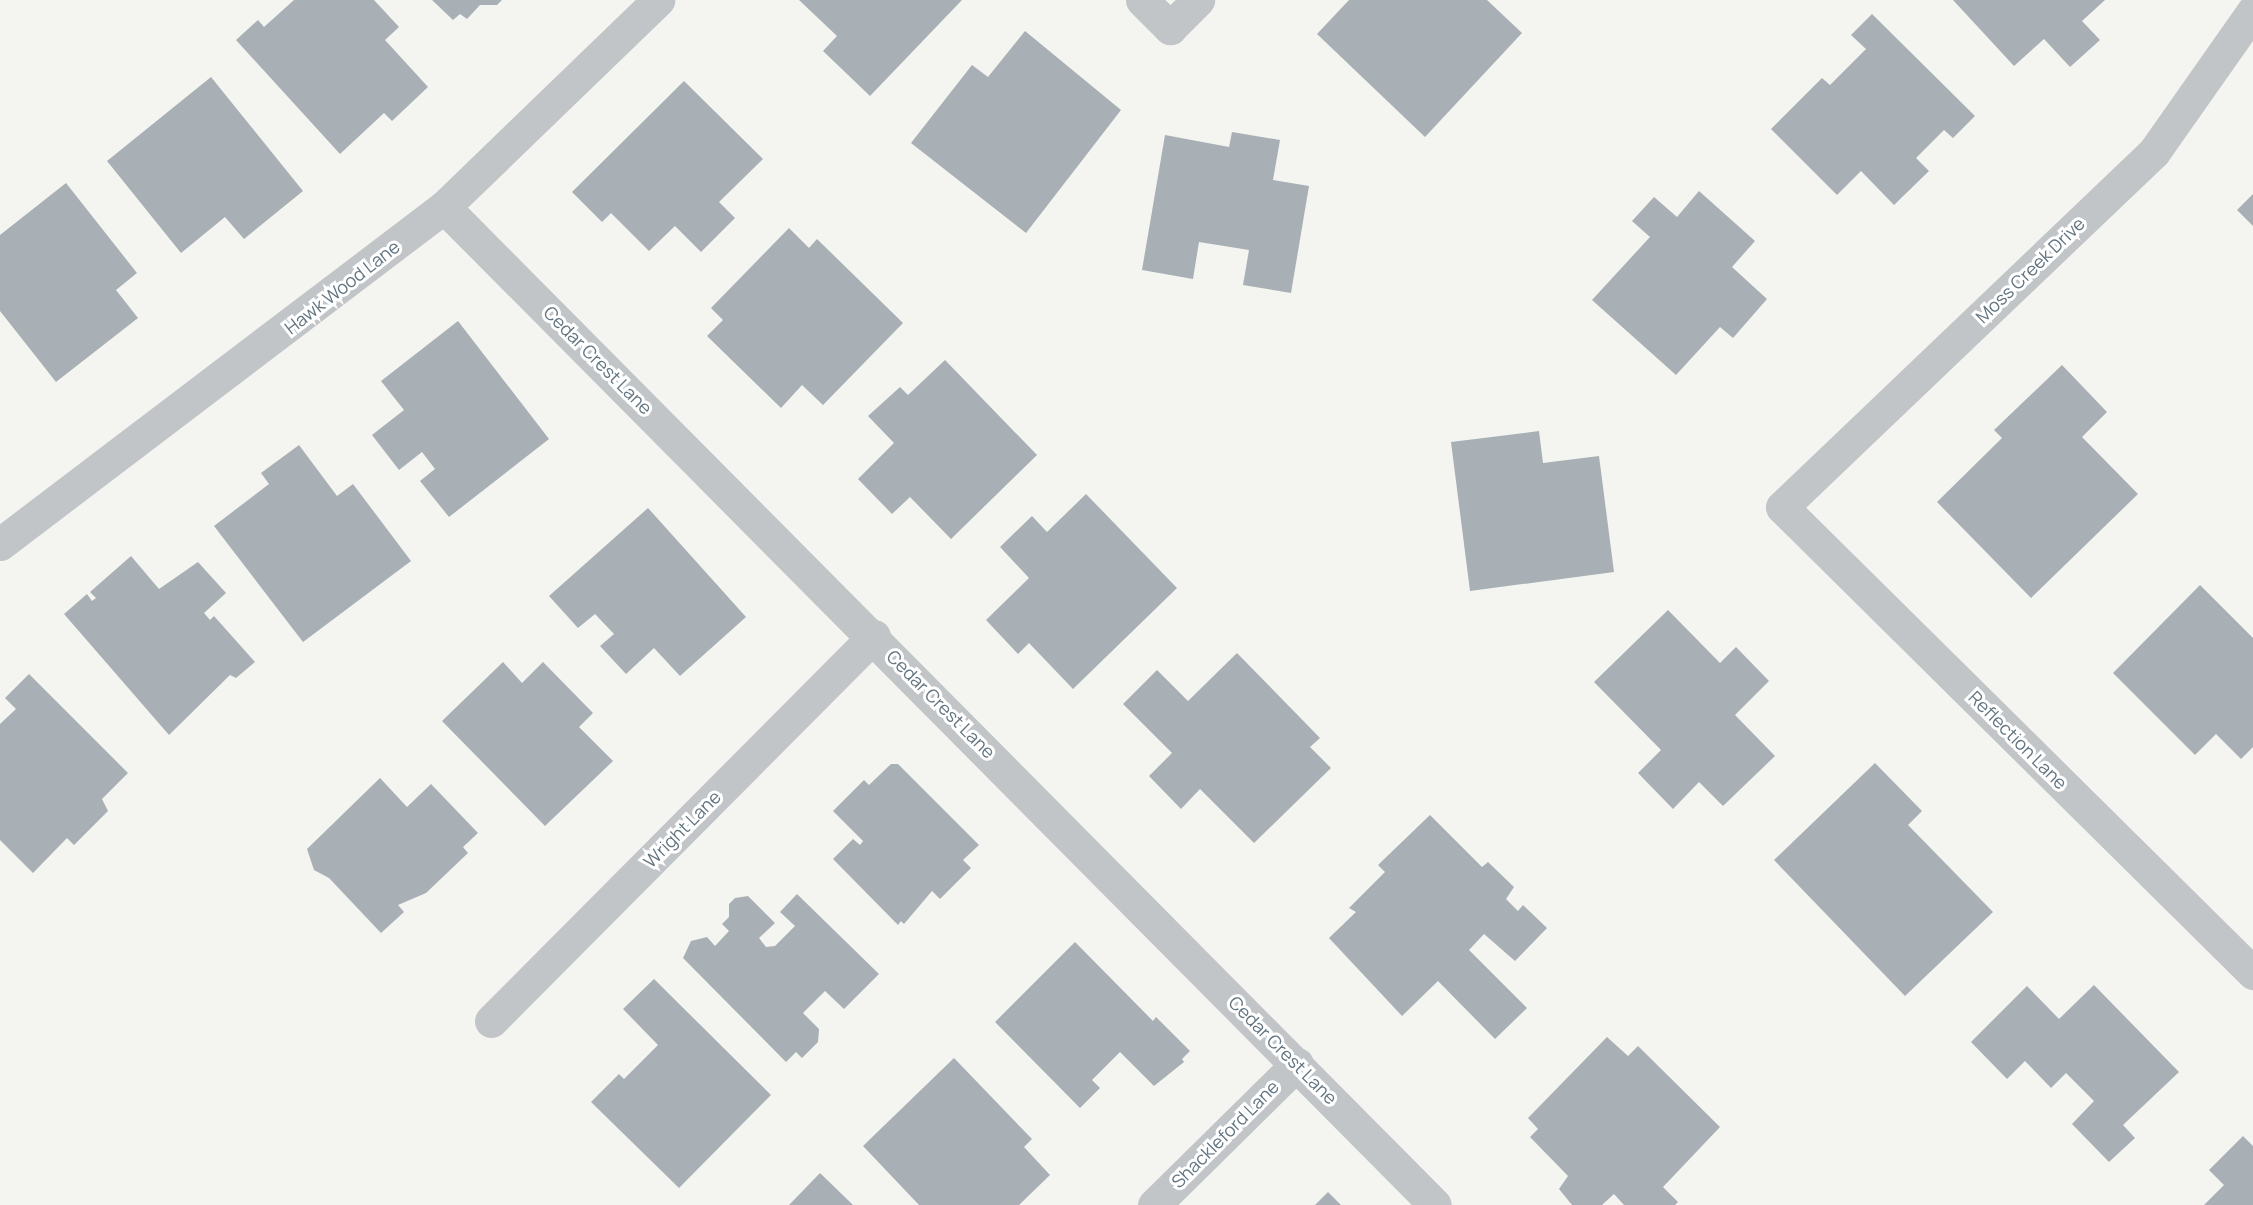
<!DOCTYPE html>
<html>
<head>
<meta charset="utf-8">
<style>
  body { margin:0 }
  #map { position:relative; width:2253px; height:1205px; overflow:hidden; background:#f4f4f0; font-family:Manrope,sans-serif }
  div>[style] { position:absolute }
  [style*='--x'] { left:calc(var(--x)*1px); top:calc(var(--y)*1px); width:calc(var(--w)*1px); rotate:calc(var(--a)*1deg) }
  .building>* { inset:0; background:#a8b0b5 }
  .minor>* { height:33px; margin:-16.5px; padding:0 16.5px; transform-origin:16.5px; border-radius:16.5px; background:#c1c5c8 }
  span { translate:-50% -50%; white-space:nowrap; text-align:center; line-height:1.15; -webkit-text-stroke:6px #fff; paint-order:stroke }
  .street-label { font-size:18px; color:#637581 }
</style>
</head>
<body>
<div id="map">
  <div class="building">
    <div style="clip-path:polygon(294px 0,374px 0,399px 27px,385px 40px,428px 87px,392px 121px,384px 113px,340px 154px,236px 40px,258px 20px,264px 27px)"></div>
    <div style="clip-path:polygon(432px 0,502px 0,497px 5px,480px 5px,467px 19px,460px 14px,453px 20px)"></div>
    <div style="clip-path:polygon(799px 0,962px 0,870px 96px,823px 51px,837px 36px)"></div>
    <div style="clip-path:polygon(1349px 0,1487px 0,1522px 33px,1425px 137px,1317px 34px)"></div>
    <div style="clip-path:polygon(1953px 0,2105px 0,2082px 21px,2100px 40px,2070px 67px,2044px 39px,2014px 66px)"></div>
    <div style="clip-path:polygon(1872px 14px,1975px 116px,1953px 138px,1944px 130px,1916px 158px,1929px 171px,1894px 205px,1861px 171px,1837px 195px,1771px 129px,1822px 78px,1830px 85px,1866px 49px,1851px 35px)"></div>
    <div style="clip-path:polygon(1025px 31px,1121px 110px,1026px 233px,911px 143px,972px 65px,988px 77px)"></div>
    <div style="clip-path:polygon(211px 77px,303px 191px,244px 239px,225px 217px,181px 253px,107px 161px)"></div>
    <div style="clip-path:polygon(684px 81px,763px 159px,719px 202px,735px 218px,701px 252px,675px 226px,649px 251px,611px 213px,602px 222px,572px 192px)"></div>
    <div style="clip-path:polygon(1232px 132px,1280px 140px,1273px 180px,1309px 186px,1291px 293px,1243px 285px,1249px 250px,1199px 242px,1193px 279px,1142px 270px,1165px 135px,1229px 147px)"></div>
    <div style="clip-path:polygon(66px 183px,137px 273px,116px 290px,138px 318px,56px 382px,0 311px,0 235px)"></div>
    <div style="clip-path:polygon(1699px 191px,1755px 241px,1732px 267px,1767px 299px,1733px 338px,1720px 327px,1676px 375px,1592px 300px,1650px 237px,1632px 221px,1654px 197px,1677px 217px)"></div>
    <div style="clip-path:polygon(2253px 194px,2253px 226px,2237px 210px)"></div>
    <div style="clip-path:polygon(789px 228px,809px 248px,817px 239px,903px 323px,823px 405px,802px 385px,781px 408px,707px 336px,723px 320px,711px 308px)"></div>
    <div style="clip-path:polygon(458px 321px,549px 439px,449px 517px,420px 481px,435px 469px,422px 452px,399px 470px,372px 435px,404px 410px,381px 381px)"></div>
    <div style="clip-path:polygon(945px 360px,1037px 455px,951px 539px,910px 497px,892px 514px,858px 479px,894px 443px,868px 416px,900px 387px,908px 395px)"></div>
    <div style="clip-path:polygon(2062px 365px,2107px 412px,2082px 437px,2138px 494px,2031px 598px,1937px 502px,2002px 438px,1994px 430px)"></div>
    <div style="clip-path:polygon(1539px 431px,1543px 463px,1599px 456px,1614px 572px,1470px 591px,1451px 442px)"></div>
    <div style="clip-path:polygon(299px 445px,337px 496px,353px 484px,411px 561px,303px 642px,214px 526px,269px 484px,261px 473px)"></div>
    <div style="clip-path:polygon(1086px 494px,1177px 588px,1073px 689px,1029px 643px,1018px 654px,986px 620px,1029px 578px,1000px 547px,1032px 516px,1047px 532px)"></div>
    <div style="clip-path:polygon(648px 508px,746px 617px,680px 676px,654px 648px,626px 674px,600px 646px,614px 634px,595px 614px,578px 628px,549px 596px)"></div>
    <div style="clip-path:polygon(131px 556px,159px 589px,198px 562px,226px 593px,204px 613px,210px 620px,214px 616px,255px 662px,236px 678px,230px 675px,169px 735px,64px 614px,87px 594px,92px 601px,96px 598px,90px 592px)"></div>
    <div style="clip-path:polygon(2200px 585px,2253px 638px,2253px 747px,2241px 759px,2216px 734px,2195px 755px,2113px 673px)"></div>
    <div style="clip-path:polygon(1668px 610px,1720px 663px,1736px 647px,1769px 681px,1735px 715px,1775px 756px,1723px 806px,1699px 782px,1673px 809px,1638px 773px,1661px 750px,1594px 682px)"></div>
    <div style="clip-path:polygon(1237px 653px,1320px 738px,1310px 747px,1331px 768px,1254px 843px,1200px 789px,1181px 809px,1149px 776px,1172px 753px,1123px 704px,1157px 670px,1188px 701px)"></div>
    <div style="clip-path:polygon(503px 662px,522px 683px,543px 662px,593px 713px,579px 727px,613px 761px,545px 826px,442px 721px)"></div>
    <div style="clip-path:polygon(29px 674px,128px 773px,102px 799px,108px 811px,74px 845px,67px 838px,33px 873px,0 840px,0 724px,16px 709px,5px 698px)"></div>
    <div style="clip-path:polygon(1875px 763px,1922px 811px,1908px 825px,1993px 912px,1905px 996px,1774px 860px)"></div>
    <div style="clip-path:polygon(891px 764px,898px 764px,979px 845px,963px 860px,971px 868px,940px 899px,932px 891px,904px 924px,901px 921px,898px 925px,833px 859px,853px 839px,860px 845px,863px 841px,833px 811px,864px 780px,869px 785px)"></div>
    <div style="clip-path:polygon(380px 778px,407px 807px,431px 784px,478px 833px,463px 847px,468px 853px,426px 893px,398px 905px,404px 912px,381px 933px,329px 878px,314px 870px,307px 849px)"></div>
    <div style="clip-path:polygon(1430px 815px,1482px 867px,1488px 862px,1514px 887px,1506px 899px,1518px 911px,1523px 905px,1547px 928px,1515px 961px,1484px 934px,1469px 950px,1527px 1008px,1495px 1039px,1438px 981px,1402px 1016px,1329px 938px,1356px 912px,1349px 908px,1385px 872px,1378px 865px)"></div>
    <div style="clip-path:polygon(797px 894px,879px 974px,844px 1009px,825px 991px,803px 1013px,819px 1029px,818px 1042px,802px 1058px,796px 1052px,786px 1062px,683px 958px,691px 941px,707px 937px,715px 946px,729px 931px,722px 924px,729px 917px,729px 904px,735px 898px,748px 896px,775px 923px,759px 938px,766px 947px,775px 946px,795px 926px,780px 912px)"></div>
    <div style="clip-path:polygon(1075px 942px,1153px 1021px,1156px 1017px,1190px 1051px,1182px 1059px,1184px 1062px,1154px 1086px,1120px 1052px,1092px 1080px,1100px 1088px,1080px 1108px,995px 1022px)"></div>
    <div style="clip-path:polygon(654px 979px,771px 1095px,679px 1188px,591px 1102px,619px 1074px,624px 1079px,658px 1045px,623px 1009px)"></div>
    <div style="clip-path:polygon(2094px 985px,2179px 1072px,2123px 1125px,2135px 1138px,2109px 1162px,2072px 1124px,2094px 1101px,2066px 1073px,2051px 1088px,2025px 1061px,2007px 1079px,1971px 1042px,2027px 986px,2059px 1019px)"></div>
    <div style="clip-path:polygon(1607px 1037px,1628px 1056px,1638px 1046px,1720px 1127px,1663px 1187px,1678px 1202px,1675px 1205px,1624px 1205px,1614px 1194px,1602px 1205px,1572px 1205px,1559px 1189px,1568px 1176px,1530px 1137px,1538px 1129px,1528px 1118px)"></div>
    <div style="clip-path:polygon(954px 1058px,1032px 1139px,1024px 1147px,1050px 1175px,1019px 1205px,919px 1205px,863px 1146px)"></div>
    <div style="clip-path:polygon(2243px 1136px,2253px 1146px,2253px 1205px,2204px 1205px,2224px 1185px,2209px 1170px)"></div>
    <div style="clip-path:polygon(820px 1173px,853px 1205px,789px 1205px)"></div>
    <div style="clip-path:polygon(1328px 1192px,1341px 1205px,1315px 1205px)"></div>
  </div>
  <div class="minor">
    <div style="--x:1142;--y:0;--w:40;--a:45"></div>
    <div style="--x:1170;--y:28;--w:40;--a:-45"></div>
    <div style="--x:2253;--y:11;--w:172;--a:125.1"></div>
    <div style="--x:2154;--y:152;--w:514;--a:136.34"></div>
    <div style="--x:1782;--y:507;--w:663;--a:44.69"></div>
    <div style="--x:444;--y:207;--w:1406;--a:45.2"></div>
    <div style="--x:0;--y:544;--w:557;--a:-37.2"></div>
    <div style="--x:444;--y:207;--w:298;--a:-44"></div>
    <div style="--x:491;--y:1021;--w:543;--a:-45.15"></div>
    <div style="--x:1154;--y:1205;--w:201;--a:-44.6"></div>
  </div>
  <div class="street-label">
    <span style="left:2030px;top:270px;rotate:-44deg">Moss Creek Drive</span>
    <span style="left:342px;top:287px;rotate:-38deg">Hawk Wood Lane</span>
    <span style="left:598px;top:360px;rotate:45deg">Cedar Crest Lane</span>
    <span style="left:941px;top:704px;rotate:45deg">Cedar Crest Lane</span>
    <span style="left:2018px;top:740px;rotate:45deg">Reflection Lane</span>
    <span style="left:682px;top:829px;rotate:-45deg">Wright Lane</span>
    <span style="left:1283px;top:1050px;rotate:45deg">Cedar Crest Lane</span>
    <span style="left:1225px;top:1134px;rotate:-45deg">Shackleford Lane</span>
  </div>
</div>
</body>
</html>
